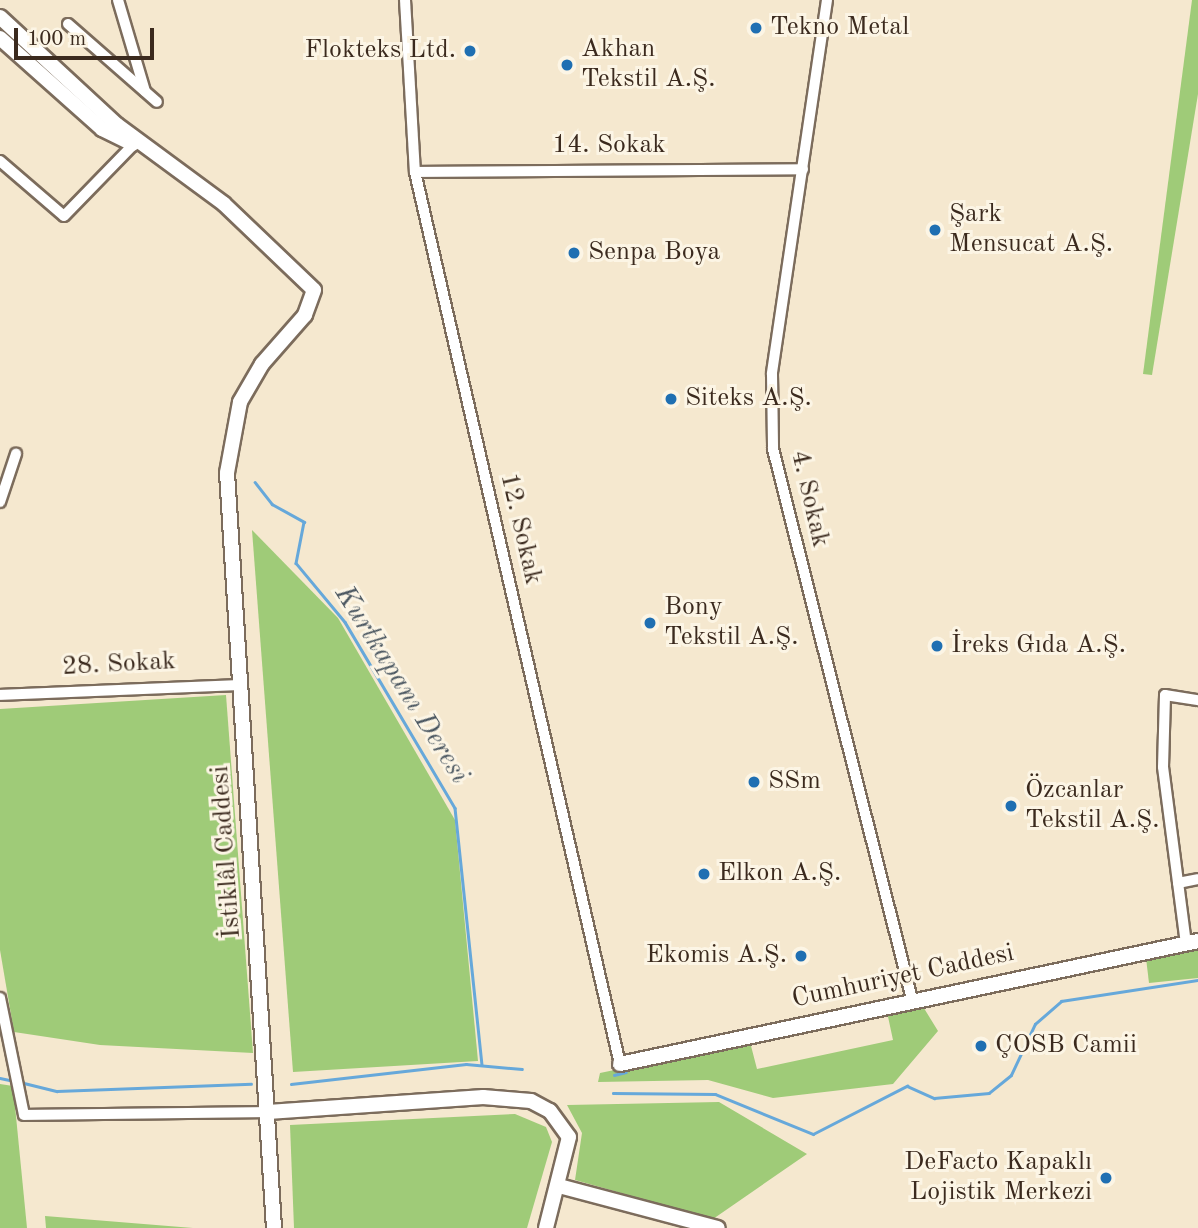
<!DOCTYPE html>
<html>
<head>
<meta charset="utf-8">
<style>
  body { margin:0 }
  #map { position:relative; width:1198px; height:1228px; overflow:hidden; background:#f5e8cf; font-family:"Old Standard TT",serif }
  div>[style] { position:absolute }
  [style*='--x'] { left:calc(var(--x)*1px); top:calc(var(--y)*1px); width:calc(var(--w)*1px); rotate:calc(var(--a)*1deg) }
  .green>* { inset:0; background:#9fcb78 }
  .stream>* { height:2.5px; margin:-1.25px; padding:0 1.25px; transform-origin:1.25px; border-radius:1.25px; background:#66a8da }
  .roads { filter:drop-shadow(2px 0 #7c6c5c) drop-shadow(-2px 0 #7c6c5c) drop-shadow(0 2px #7c6c5c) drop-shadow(0 -2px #7c6c5c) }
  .minor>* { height:10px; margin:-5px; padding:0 5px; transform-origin:5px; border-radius:5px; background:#fff }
  .tertiary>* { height:14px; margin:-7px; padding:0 7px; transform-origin:7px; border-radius:7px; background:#fff }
  .dots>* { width:19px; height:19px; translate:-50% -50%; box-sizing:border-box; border:4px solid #fcf5e5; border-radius:50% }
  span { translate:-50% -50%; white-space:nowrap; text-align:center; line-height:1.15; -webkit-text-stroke:6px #fcf5e5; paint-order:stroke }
  .poi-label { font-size:26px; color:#3b2a1e }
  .left { translate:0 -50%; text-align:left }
  .right { translate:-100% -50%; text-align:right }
  .street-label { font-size:26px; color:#3b2a1e }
  .water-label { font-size:28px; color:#4a5660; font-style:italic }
  .scale { position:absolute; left:14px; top:28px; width:140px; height:32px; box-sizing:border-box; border:4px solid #3b2a1e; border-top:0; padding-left:9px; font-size:21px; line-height:24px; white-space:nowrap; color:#3b2a1e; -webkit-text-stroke:5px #fcf5e5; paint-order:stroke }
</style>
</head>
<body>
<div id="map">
  <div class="green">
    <div style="clip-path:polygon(1192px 0,1198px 0,1198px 94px,1152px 375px,1143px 374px)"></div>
    <div style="clip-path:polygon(252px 530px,338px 618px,455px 820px,478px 1061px,293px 1072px)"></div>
    <div style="clip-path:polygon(226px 695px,253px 1053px,100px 1045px,14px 1032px,0 950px,0 709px)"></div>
    <div style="clip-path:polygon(1198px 948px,1198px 978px,1149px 983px,1146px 958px)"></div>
    <div style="clip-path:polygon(922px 1005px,938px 1031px,893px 1084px,773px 1098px,708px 1080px,598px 1082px,600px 1073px,750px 1042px,757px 1069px,893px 1040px,887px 1012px)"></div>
    <div style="clip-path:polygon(0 1084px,13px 1086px,27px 1228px,0 1228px)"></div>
    <div style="clip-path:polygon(719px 1102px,807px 1154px,713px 1219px,575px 1180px,582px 1133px,567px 1105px)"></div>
    <div style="clip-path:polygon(515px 1114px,546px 1127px,552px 1142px,527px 1228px,294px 1228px,290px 1125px)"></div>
    <div style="clip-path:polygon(45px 1216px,193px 1228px,46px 1228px)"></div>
  </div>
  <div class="stream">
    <div style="--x:255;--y:482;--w:28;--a:52"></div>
    <div style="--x:272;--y:504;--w:37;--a:29"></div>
    <div style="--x:304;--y:522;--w:42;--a:101"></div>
    <div style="--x:296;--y:563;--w:77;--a:50.3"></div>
    <div style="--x:345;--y:622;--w:216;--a:59.4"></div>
    <div style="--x:455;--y:808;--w:258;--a:84"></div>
    <div style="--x:614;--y:1075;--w:12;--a:-14"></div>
    <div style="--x:0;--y:1078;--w:14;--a:12"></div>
    <div style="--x:20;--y:1082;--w:38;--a:14"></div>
    <div style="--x:57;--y:1091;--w:194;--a:-2.1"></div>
    <div style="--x:291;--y:1084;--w:176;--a:-6.5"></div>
    <div style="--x:466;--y:1064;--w:56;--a:5.1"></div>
    <div style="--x:613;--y:1093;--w:102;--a:0.6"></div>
    <div style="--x:715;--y:1094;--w:106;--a:22.2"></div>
    <div style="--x:813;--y:1134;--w:106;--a:-27.1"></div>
    <div style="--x:907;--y:1086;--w:30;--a:24"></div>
    <div style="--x:934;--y:1098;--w:55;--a:-5.2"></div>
    <div style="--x:989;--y:1093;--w:28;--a:-39"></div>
    <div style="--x:1011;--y:1075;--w:56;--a:-64.8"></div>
    <div style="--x:1035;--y:1024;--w:35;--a:-41"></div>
    <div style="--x:1061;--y:1001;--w:139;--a:-8.7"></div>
  </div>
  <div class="roads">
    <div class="minor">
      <div style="--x:118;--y:0;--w:95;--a:73.5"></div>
      <div style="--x:405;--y:0;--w:172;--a:86.7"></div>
      <div style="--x:415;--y:172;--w:915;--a:77.06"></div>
      <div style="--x:827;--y:0;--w:378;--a:98.4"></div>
      <div style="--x:772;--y:374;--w:75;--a:89.2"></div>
      <div style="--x:773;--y:449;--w:567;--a:75.82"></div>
      <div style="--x:68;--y:24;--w:118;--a:41.2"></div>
      <div style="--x:0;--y:161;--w:84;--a:40.7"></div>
      <div style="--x:64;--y:216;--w:99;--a:-45.8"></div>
      <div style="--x:415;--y:172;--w:388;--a:-0.4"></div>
      <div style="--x:0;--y:502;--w:51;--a:-71.6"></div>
      <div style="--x:0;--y:695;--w:241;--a:-2.4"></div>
      <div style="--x:1178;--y:883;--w:20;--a:-11"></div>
      <div style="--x:1186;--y:944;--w:178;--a:-97.4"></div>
      <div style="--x:1163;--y:767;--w:72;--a:-88.4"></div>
      <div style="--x:1165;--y:695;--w:33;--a:9"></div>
      <div style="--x:0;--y:998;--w:119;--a:78.4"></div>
      <div style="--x:24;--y:1115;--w:244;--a:-0.7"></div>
    </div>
    <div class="tertiary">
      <div style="--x:0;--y:17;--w:159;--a:42.7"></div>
      <div style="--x:117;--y:125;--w:133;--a:36.4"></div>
      <div style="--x:224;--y:204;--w:124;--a:43.7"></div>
      <div style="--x:314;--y:290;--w:27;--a:110"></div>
      <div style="--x:305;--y:315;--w:65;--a:131.3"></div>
      <div style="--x:262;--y:364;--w:44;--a:120.1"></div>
      <div style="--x:240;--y:402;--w:72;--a:100.4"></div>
      <div style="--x:227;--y:473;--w:756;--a:86.44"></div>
      <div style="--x:0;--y:38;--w:137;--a:41.7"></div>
      <div style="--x:102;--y:129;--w:34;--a:26"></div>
      <div style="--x:620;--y:1064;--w:591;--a:-12.01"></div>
      <div style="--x:268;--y:1112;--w:216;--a:-4"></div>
      <div style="--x:483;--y:1097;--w:48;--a:4.8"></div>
      <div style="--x:531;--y:1101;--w:21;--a:28"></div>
      <div style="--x:550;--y:1111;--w:32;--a:54"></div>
      <div style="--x:569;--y:1137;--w:94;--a:104.2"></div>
      <div style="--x:559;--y:1186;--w:164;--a:14.8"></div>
    </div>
  </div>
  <div class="dots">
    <div style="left:756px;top:28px;background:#1f6fb2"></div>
    <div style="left:470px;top:51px;background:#1f6fb2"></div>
    <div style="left:567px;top:65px;background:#1f6fb2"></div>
    <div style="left:935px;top:230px;background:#1f6fb2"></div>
    <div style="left:574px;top:253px;background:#1f6fb2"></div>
    <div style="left:671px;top:399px;background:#1f6fb2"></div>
    <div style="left:650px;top:623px;background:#1f6fb2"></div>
    <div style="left:937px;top:646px;background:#1f6fb2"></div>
    <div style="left:754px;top:782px;background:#1f6fb2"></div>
    <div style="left:1011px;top:806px;background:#1f6fb2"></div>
    <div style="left:704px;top:874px;background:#1f6fb2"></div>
    <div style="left:801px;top:956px;background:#1f6fb2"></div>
    <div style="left:981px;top:1046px;background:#1f6fb2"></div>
    <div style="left:1106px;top:1178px;background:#1f6fb2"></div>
  </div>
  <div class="poi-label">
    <span class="left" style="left:770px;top:28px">Tekno Metal</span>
    <span class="left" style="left:581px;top:65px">Akhan<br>Tekstil A.Ş.</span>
    <span class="right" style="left:456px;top:51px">Flokteks Ltd.</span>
    <span class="left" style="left:949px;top:230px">Şark<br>Mensucat A.Ş.</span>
    <span class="left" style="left:588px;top:253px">Senpa Boya</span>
    <span class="left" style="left:685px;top:399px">Siteks A.Ş.</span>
    <span class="left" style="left:664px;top:623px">Bony<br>Tekstil A.Ş.</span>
    <span class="left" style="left:951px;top:646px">İreks Gıda A.Ş.</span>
    <span class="left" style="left:768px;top:782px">SSm</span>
    <span class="left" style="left:1025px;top:806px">Özcanlar<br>Tekstil A.Ş.</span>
    <span class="left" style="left:718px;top:874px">Elkon A.Ş.</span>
    <span class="right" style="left:787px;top:956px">Ekomis A.Ş.</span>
    <span class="left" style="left:995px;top:1046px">ÇOSB Camii</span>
    <span class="right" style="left:1092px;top:1178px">DeFacto Kapaklı<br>Lojistik Merkezi</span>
  </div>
  <div class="street-label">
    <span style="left:609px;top:146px">14. Sokak</span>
    <span style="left:809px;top:499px;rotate:77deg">4. Sokak</span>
    <span style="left:520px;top:529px;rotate:77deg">12. Sokak</span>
    <span style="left:119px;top:665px;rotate:-3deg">28. Sokak</span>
    <span style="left:227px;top:852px;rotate:-94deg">İstiklâl Caddesi</span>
    <span style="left:903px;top:977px;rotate:-12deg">Cumhuriyet Caddesi</span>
  </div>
  <div class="water-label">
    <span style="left:401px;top:685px;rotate:58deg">Kurtkapanı Deresi</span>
  </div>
  <div class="scale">100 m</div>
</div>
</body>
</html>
